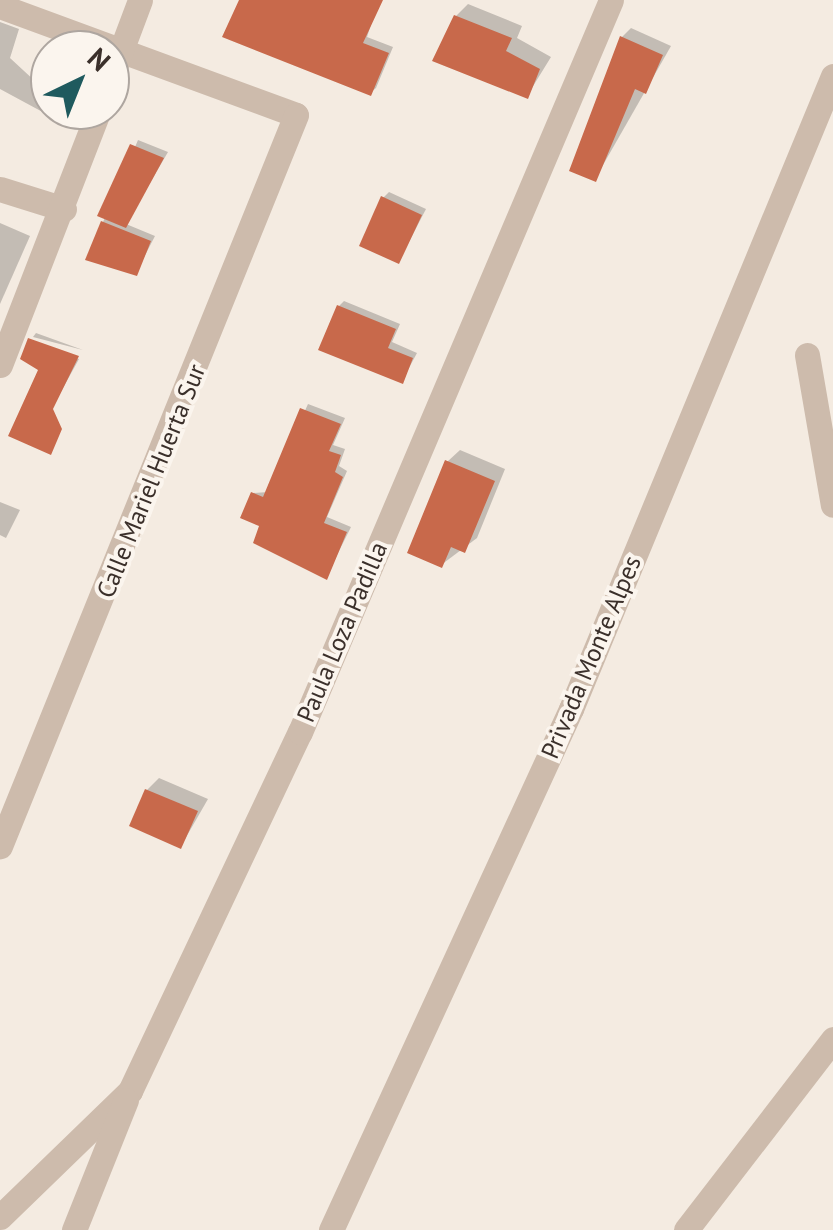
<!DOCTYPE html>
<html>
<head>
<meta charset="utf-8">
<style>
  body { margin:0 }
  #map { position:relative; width:833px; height:1230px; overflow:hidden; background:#f4ebe1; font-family:"PT Sans",sans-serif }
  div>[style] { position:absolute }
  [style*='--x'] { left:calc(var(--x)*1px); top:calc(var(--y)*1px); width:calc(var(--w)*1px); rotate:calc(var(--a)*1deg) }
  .shadow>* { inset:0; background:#0003 }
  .building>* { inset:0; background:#c8694b }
  .street>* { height:25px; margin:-12.5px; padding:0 12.5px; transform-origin:12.5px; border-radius:12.5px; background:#cdbbac }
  span { translate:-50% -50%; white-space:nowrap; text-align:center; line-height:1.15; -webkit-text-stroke:8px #fbf5ee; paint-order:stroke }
  .street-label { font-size:25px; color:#3b302b }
  .north { position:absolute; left:30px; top:30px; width:100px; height:100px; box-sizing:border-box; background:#fbf5ee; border:2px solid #aea6a0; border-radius:50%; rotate:43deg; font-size:28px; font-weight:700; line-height:40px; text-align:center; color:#3b302b }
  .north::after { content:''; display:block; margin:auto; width:35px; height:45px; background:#1f5a5e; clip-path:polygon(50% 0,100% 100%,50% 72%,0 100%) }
</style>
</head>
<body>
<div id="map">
  <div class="shadow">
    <div style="clip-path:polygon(241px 0,379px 0,367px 37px,393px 47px,376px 88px,370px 93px)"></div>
    <div style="clip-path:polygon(468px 4px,522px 26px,517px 38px,551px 57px,527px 96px,456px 16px)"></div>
    <div style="clip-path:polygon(0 22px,19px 29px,10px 58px,50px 95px,50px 116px,0 89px)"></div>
    <div style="clip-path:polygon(631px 28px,671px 46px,595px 179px,622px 37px)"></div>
    <div style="clip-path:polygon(138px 140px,168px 152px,126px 224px,155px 236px,136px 273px,103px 222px)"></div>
    <div style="clip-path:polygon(389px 192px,426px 209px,399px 261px,383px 198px)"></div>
    <div style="clip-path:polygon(0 223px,30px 236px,0 304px)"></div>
    <div style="clip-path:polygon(344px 301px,400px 324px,392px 342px,417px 353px,402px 381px,339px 306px)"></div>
    <div style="clip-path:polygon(36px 333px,83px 350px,33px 337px)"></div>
    <div style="clip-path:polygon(29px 341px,79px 359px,52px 408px,41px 369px)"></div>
    <div style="clip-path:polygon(308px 404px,345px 418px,333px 445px,345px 449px,339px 466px,347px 471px,327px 517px,351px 527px,326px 577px,263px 524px,253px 493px,268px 492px)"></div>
    <div style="clip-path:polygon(460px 450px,505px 469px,477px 538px,441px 565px,447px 462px)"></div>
    <div style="clip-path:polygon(0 502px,20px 510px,6px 538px,0 535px)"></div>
    <div style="clip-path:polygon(159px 778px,208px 799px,181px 846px,147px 790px)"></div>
  </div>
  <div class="building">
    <div style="clip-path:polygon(239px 0,383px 0,363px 43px,389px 53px,371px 96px,222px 37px)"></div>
    <div style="clip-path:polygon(454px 15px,512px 38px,506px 51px,540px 69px,528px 99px,432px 61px)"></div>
    <div style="clip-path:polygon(620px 36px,663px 55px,646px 94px,635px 89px,596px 182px,569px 171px)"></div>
    <div style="clip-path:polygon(130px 144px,164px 158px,126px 228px,97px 216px)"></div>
    <div style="clip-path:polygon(381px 196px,422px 215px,399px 264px,359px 246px)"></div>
    <div style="clip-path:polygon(101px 221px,151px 241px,137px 276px,85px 260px)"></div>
    <div style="clip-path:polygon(337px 305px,396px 329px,388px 348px,413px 358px,403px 384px,318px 350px)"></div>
    <div style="clip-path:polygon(28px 338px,79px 356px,53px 409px,62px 429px,51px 455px,8px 436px,38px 370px,20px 359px)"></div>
    <div style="clip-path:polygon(300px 408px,341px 424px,329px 451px,341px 455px,335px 472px,343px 477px,324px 523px,347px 532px,327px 580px,253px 543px,259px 526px,240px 518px,251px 492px,263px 497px)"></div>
    <div style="clip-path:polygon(445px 460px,495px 481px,465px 553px,451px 547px,442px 568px,407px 553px)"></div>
    <div style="clip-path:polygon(145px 789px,198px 811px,181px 849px,129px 826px)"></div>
  </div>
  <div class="street">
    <div style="--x:0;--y:6;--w:315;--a:20.2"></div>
    <div style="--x:296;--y:115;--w:789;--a:112.04"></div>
    <div style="--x:110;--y:80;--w:85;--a:-69.4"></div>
    <div style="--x:0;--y:189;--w:67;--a:17.4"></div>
    <div style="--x:807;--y:355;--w:152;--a:80.2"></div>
    <div style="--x:0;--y:365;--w:274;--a:-68.8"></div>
    <div style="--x:0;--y:1217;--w:181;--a:-44.1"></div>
    <div style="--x:130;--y:1091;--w:397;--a:-64.7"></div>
    <div style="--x:300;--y:732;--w:795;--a:-66.98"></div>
    <div style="--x:74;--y:1230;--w:140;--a:-68.2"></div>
    <div style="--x:331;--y:1230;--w:574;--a:-65.27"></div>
    <div style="--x:571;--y:709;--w:685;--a:-67.52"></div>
    <div style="--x:686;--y:1230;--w:241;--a:-52.4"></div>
  </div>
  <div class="street-label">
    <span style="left:151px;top:481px;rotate:-68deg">Calle Mariel Huerta Sur</span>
    <span style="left:342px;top:632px;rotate:-67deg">Paula Loza Padilla</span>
    <span style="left:591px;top:657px;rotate:-67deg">Privada Monte Alpes</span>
  </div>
  <div class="north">N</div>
</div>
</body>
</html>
